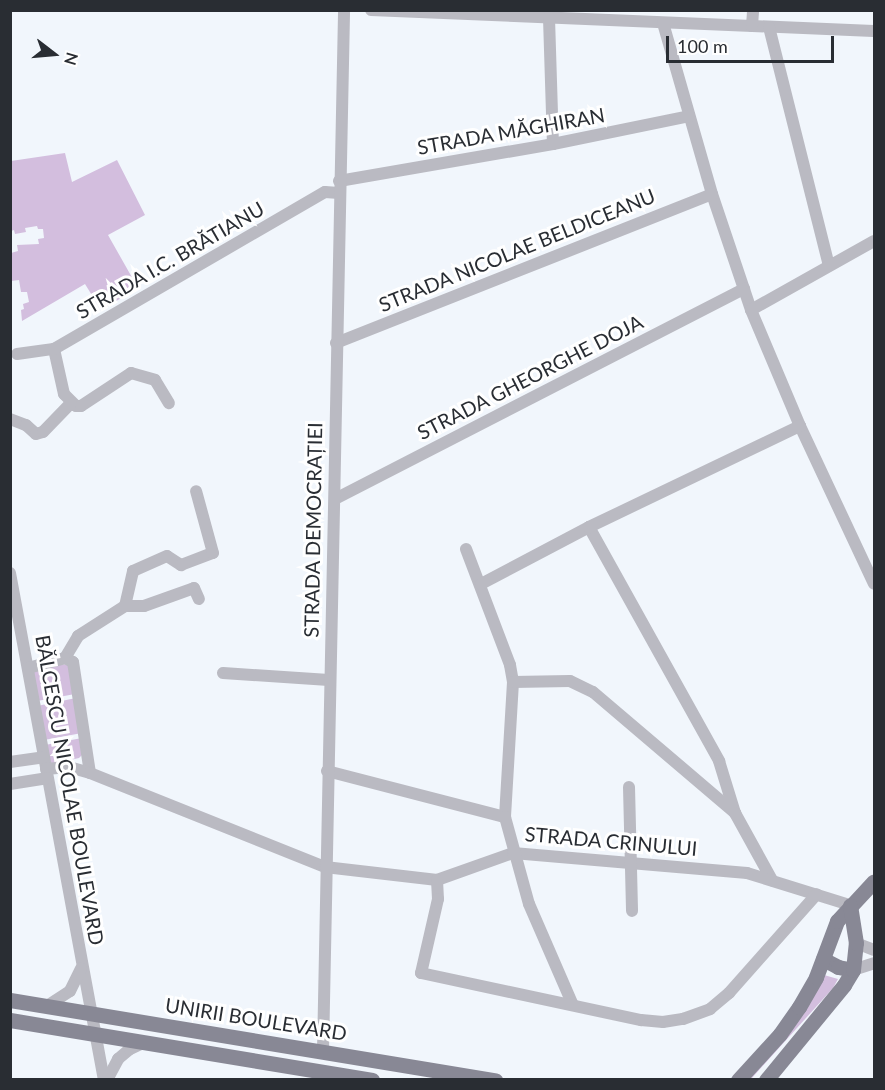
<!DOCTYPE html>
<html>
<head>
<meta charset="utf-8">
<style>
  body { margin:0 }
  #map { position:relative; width:885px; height:1090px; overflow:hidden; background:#f1f6fc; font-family:Lato,sans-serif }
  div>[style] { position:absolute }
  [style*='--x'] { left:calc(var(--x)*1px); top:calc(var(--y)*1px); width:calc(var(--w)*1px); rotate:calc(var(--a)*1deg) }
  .green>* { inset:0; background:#d3bede }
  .minor>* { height:12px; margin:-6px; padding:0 6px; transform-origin:6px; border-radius:6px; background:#babac2 }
  .major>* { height:15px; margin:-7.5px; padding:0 7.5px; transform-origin:7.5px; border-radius:7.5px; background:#888895 }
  span { translate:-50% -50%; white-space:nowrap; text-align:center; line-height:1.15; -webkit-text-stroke:6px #fff; paint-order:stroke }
  .street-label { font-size:20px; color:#292d33 }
  .frame { position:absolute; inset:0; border:12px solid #292d33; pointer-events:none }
  .north { position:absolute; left:24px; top:24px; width:60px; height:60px; -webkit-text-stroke:4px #fff; paint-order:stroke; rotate:106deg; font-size:16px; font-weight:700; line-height:24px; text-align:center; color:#292d33 }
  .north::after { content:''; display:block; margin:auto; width:21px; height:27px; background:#292d33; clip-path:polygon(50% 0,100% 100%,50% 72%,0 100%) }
  .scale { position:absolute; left:666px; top:36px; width:168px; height:27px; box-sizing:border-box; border:3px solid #292d33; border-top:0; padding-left:8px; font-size:18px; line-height:21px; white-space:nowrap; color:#292d33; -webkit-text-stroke:4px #fff; paint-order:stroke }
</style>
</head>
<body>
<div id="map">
  <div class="green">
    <div style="clip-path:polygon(65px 153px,72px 182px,117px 160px,145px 215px,108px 235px,138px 288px,101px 310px,85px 284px,22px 321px,21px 310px,24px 309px,23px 304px,29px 302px,27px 292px,21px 292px,19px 280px,11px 281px,11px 253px,18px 251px,17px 245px,39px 244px,38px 239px,44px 238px,43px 229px,38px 229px,37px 226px,25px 228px,26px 232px,15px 234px,14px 230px,11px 231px,11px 161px)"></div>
    <div style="clip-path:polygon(60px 664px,68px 665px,75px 694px,37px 701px,31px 670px)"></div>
    <div style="clip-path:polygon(76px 698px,82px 733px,44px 740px,37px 706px)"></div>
    <div style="clip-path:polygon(82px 738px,83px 754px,79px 758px,48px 765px,45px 745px)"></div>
    <div style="clip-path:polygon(824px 975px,838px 979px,833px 988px,751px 1079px,743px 1080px)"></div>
  </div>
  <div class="minor">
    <div style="--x:371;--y:10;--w:503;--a:2.39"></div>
    <div style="--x:549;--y:18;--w:126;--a:88.2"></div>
    <div style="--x:663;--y:23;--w:178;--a:74"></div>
    <div style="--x:712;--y:194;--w:122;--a:71.4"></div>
    <div style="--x:751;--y:310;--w:126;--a:67.1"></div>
    <div style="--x:800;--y:426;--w:174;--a:64.9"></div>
    <div style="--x:752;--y:26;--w:16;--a:-86"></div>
    <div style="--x:769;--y:27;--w:246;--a:75.9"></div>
    <div style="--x:339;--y:181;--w:217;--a:-9.8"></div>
    <div style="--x:553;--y:144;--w:139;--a:-11.6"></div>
    <div style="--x:751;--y:310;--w:141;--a:-29.3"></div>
    <div style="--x:336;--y:343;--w:404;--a:-21.6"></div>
    <div style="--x:54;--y:349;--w:46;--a:77.5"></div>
    <div style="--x:64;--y:394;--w:17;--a:45"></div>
    <div style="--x:76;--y:406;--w:5;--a:0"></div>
    <div style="--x:81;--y:406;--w:60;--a:-33.4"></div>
    <div style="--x:131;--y:373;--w:25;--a:16"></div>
    <div style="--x:155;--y:380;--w:27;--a:59"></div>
    <div style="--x:17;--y:354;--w:37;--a:-8"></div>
    <div style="--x:54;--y:349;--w:313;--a:-30.1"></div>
    <div style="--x:325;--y:192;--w:14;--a:4"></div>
    <div style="--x:10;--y:419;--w:17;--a:21"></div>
    <div style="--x:26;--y:425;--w:13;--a:42"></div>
    <div style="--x:36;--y:434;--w:7;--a:-16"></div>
    <div style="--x:43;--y:432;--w:40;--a:-46"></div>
    <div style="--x:335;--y:499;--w:460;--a:-27.2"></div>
    <div style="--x:589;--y:527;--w:268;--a:60.9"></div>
    <div style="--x:719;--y:761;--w:54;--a:72.9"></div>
    <div style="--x:466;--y:549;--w:124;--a:69.2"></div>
    <div style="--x:510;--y:665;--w:17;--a:80"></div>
    <div style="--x:513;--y:682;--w:135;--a:93.4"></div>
    <div style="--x:10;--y:573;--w:516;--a:79.5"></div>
    <div style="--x:481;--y:584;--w:122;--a:-27.8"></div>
    <div style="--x:589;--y:527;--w:234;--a:-25.6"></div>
    <div style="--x:125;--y:606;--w:36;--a:-77"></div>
    <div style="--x:133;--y:571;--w:37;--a:-24"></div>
    <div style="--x:167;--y:556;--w:17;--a:33"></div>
    <div style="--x:181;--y:565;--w:34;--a:-21"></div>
    <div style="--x:213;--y:553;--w:64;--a:-105.3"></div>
    <div style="--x:65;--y:658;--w:26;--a:-59"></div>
    <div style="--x:78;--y:636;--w:56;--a:-32.6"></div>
    <div style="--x:125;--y:606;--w:19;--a:0"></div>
    <div style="--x:144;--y:606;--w:53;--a:-19.8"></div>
    <div style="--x:194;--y:588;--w:12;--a:66"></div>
    <div style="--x:28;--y:668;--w:38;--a:-15"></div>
    <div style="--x:65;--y:658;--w:9;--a:27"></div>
    <div style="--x:73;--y:662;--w:112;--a:81.3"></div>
    <div style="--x:223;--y:673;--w:106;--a:3.8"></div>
    <div style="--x:513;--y:682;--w:57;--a:-1"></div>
    <div style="--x:570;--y:681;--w:25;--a:26"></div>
    <div style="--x:593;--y:692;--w:187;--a:40.4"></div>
    <div style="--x:735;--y:813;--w:77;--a:61.1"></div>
    <div style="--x:10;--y:762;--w:34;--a:-8"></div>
    <div style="--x:46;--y:769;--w:23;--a:-5"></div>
    <div style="--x:69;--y:767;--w:22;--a:16"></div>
    <div style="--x:90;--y:773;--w:253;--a:21.8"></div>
    <div style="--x:325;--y:867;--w:113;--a:6.6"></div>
    <div style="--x:437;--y:880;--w:81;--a:-19.6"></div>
    <div style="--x:513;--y:853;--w:235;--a:4.9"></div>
    <div style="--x:747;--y:873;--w:108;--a:17.3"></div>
    <div style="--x:327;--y:771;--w:184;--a:14.5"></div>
    <div style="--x:505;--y:817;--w:90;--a:74.6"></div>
    <div style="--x:529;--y:904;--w:108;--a:66.5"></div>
    <div style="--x:10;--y:784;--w:37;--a:-9"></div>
    <div style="--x:629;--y:787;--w:124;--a:88.6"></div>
    <div style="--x:437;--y:880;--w:19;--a:87"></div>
    <div style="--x:438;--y:899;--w:76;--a:102.9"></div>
    <div style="--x:421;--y:973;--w:225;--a:12.1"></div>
    <div style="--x:641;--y:1020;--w:22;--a:5"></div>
    <div style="--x:663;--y:1022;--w:20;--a:-9"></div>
    <div style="--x:683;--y:1019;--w:29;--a:-20"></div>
    <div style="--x:710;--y:1009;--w:25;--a:-40"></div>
    <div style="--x:729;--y:993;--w:132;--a:-48.4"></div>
    <div style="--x:856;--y:943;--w:19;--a:21"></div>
    <div style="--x:853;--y:970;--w:22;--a:-18"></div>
    <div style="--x:47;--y:1006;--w:27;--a:-33"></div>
    <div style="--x:70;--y:991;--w:25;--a:-64"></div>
    <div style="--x:323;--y:1051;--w:1041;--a:-88.84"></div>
    <div style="--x:107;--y:1080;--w:24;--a:-62"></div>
    <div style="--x:118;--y:1059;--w:16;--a:-40"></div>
    <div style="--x:130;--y:1049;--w:14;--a:-25"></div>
  </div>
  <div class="major">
    <div style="--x:823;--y:959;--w:17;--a:28"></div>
    <div style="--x:838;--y:967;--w:15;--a:11"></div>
    <div style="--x:10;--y:1000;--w:492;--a:9.4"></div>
    <div style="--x:10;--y:1020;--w:367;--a:9.4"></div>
    <div style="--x:738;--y:1080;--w:62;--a:-47.6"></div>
    <div style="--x:780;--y:1034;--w:33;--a:-55"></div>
    <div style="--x:799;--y:1007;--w:34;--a:-60"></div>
    <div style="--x:816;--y:977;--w:60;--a:-69.4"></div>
    <div style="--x:837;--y:921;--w:54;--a:-47.2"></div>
    <div style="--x:766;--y:1080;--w:123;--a:-50.6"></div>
    <div style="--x:844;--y:985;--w:17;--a:-59"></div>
    <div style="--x:853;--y:970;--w:27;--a:-84"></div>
    <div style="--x:856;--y:943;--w:38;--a:-99"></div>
  </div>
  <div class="street-label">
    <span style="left:511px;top:131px;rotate:-10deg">STRADA MĂGHIRAN</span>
    <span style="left:517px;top:250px;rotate:-22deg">STRADA NICOLAE BELDICEANU</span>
    <span style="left:170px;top:260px;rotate:-30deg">STRADA I.C. BRĂTIANU</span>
    <span style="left:530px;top:377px;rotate:-27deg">STRADA GHEORGHE DOJA</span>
    <span style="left:313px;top:530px;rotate:-89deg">STRADA DEMOCRAȚIEI</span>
    <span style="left:70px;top:790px;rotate:80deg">BĂLCESCU NICOLAE BOULEVARD</span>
    <span style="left:611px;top:841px;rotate:5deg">STRADA CRINULUI</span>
    <span style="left:256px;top:1019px;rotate:9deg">UNIRII BOULEVARD</span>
  </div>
  <div class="frame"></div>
  <div class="north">N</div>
  <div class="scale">100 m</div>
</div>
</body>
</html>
